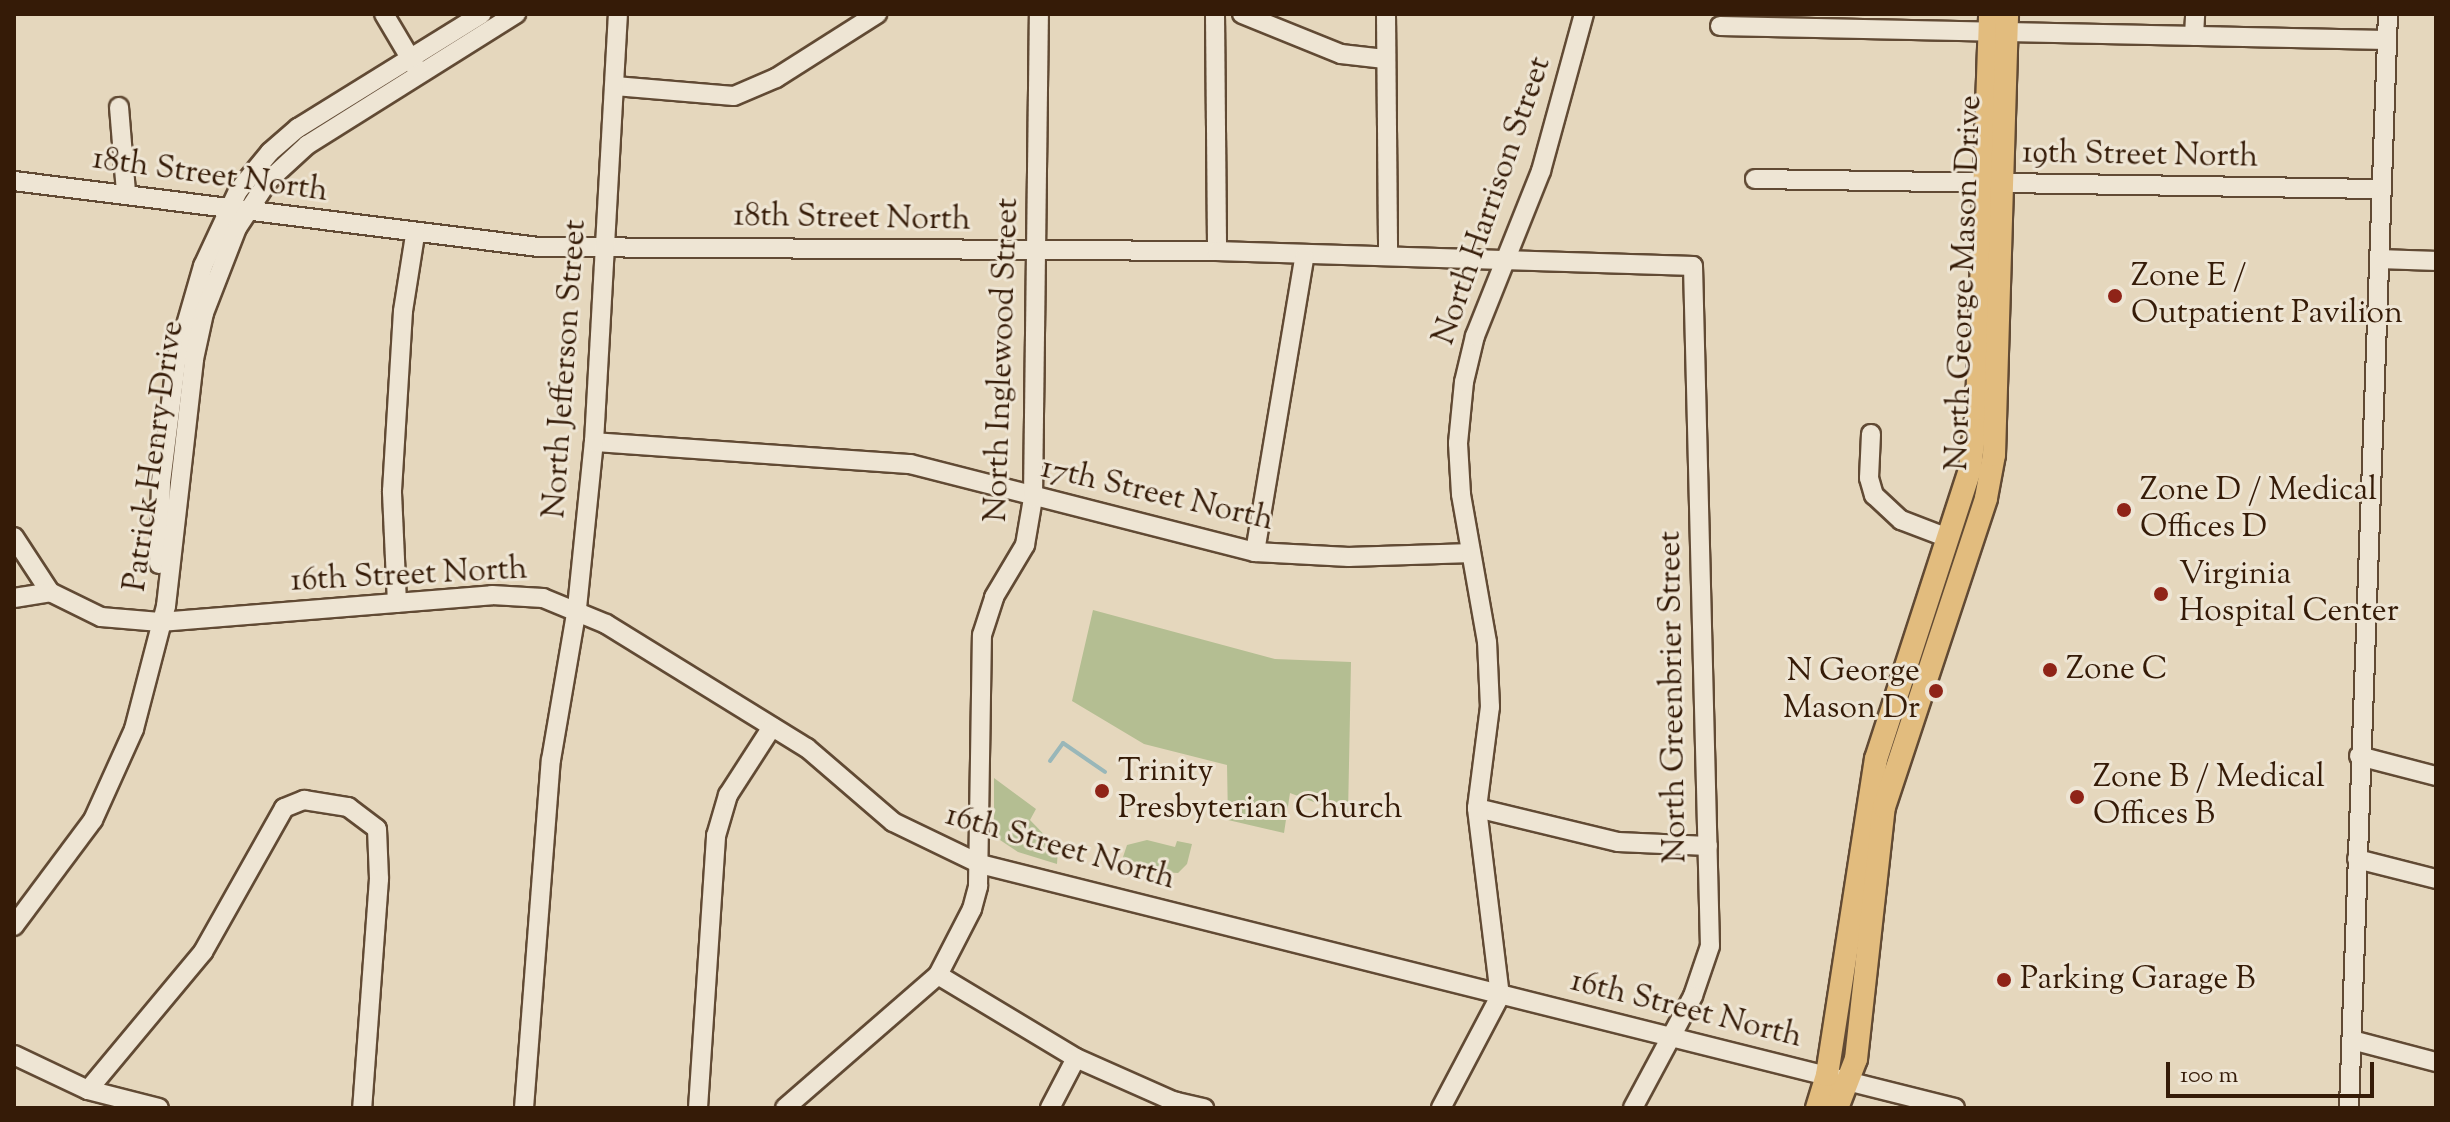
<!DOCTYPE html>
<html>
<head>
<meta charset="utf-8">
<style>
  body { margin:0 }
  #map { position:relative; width:2450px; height:1122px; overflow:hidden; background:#e5d7bd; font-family:"Sorts Mill Goudy",serif }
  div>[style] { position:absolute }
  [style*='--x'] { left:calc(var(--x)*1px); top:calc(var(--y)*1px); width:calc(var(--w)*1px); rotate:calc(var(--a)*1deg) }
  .green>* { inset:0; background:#b4be92 }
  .stream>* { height:4px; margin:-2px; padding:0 2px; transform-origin:2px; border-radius:2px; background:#99b7b9 }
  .roads { filter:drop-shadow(2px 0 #614a34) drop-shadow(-2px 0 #614a34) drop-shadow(0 2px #614a34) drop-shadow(0 -2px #614a34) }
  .minor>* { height:18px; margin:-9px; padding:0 9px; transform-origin:9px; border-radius:9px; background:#eee5d4 }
  .major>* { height:22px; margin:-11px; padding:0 11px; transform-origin:11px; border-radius:11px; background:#e2bc7e }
  .dots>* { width:22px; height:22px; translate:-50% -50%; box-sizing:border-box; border:4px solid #eee5d4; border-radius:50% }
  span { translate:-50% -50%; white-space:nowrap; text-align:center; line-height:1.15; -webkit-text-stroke:6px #eee5d4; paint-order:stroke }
  .street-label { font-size:32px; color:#351b07 }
  .poi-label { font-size:32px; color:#351b07 }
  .left { translate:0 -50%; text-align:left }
  .right { translate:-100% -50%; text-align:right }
  .frame { position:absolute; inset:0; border:16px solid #351b07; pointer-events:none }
  .scale { position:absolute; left:2166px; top:1062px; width:208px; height:36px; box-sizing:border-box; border:4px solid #351b07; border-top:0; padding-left:10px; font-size:24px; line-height:28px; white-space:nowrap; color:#351b07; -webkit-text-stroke:6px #eee5d4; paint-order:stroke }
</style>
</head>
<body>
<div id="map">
  <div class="green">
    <div style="clip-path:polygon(1093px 610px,1275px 659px,1351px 662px,1348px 815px,1290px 793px,1284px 833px,1228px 820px,1227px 765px,1144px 744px,1072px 701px)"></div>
    <div style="clip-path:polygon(994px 778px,1036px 809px,1030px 820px,1058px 849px,1057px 864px,1018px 852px,994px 836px)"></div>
    <div style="clip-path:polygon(1147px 840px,1175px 847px,1177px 841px,1192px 844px,1187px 864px,1178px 873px,1146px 871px,1121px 863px,1127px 845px)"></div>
  </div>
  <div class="stream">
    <div style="--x:1050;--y:761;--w:22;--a:-54"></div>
    <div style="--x:1063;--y:743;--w:51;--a:34.6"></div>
  </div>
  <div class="roads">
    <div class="minor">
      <div style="--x:384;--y:14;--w:63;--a:59.3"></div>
      <div style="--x:1215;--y:14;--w:237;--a:89.5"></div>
      <div style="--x:1242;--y:14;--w:107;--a:22"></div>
      <div style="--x:1341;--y:54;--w:44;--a:6.5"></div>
      <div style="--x:1386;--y:14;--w:242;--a:89.5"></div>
      <div style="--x:1720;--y:26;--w:667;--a:1.2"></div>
      <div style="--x:2194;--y:36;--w:22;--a:-87"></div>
      <div style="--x:615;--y:86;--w:119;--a:4.8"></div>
      <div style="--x:734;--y:96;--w:46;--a:-23.2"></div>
      <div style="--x:776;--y:78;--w:120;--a:-32.4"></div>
      <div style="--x:119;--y:107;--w:86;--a:85.3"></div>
      <div style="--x:1755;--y:179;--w:625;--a:0.92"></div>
      <div style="--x:14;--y:181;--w:529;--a:7.17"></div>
      <div style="--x:539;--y:247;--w:678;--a:0.34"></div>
      <div style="--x:1217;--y:251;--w:476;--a:1.8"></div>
      <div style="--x:1693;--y:266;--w:680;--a:88.57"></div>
      <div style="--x:1710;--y:946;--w:53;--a:108.8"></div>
      <div style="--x:1693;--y:996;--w:127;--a:118.2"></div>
      <div style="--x:2380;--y:259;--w:56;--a:2"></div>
      <div style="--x:1871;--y:434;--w:44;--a:92.6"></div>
      <div style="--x:1869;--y:478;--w:18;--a:74"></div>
      <div style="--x:1874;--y:495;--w:37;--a:43"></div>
      <div style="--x:1901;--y:520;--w:50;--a:21"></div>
      <div style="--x:594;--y:442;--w:317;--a:4"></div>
      <div style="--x:910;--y:464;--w:356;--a:14.3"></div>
      <div style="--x:1255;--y:552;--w:94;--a:3"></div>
      <div style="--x:1349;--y:557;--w:122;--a:-1.9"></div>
      <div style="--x:14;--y:537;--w:66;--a:56.8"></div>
      <div style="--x:1255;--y:552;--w:298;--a:-80.5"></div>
      <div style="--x:159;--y:564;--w:82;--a:-88.6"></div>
      <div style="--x:161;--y:482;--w:127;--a:-82.8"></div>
      <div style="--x:177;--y:356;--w:94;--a:-73.9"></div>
      <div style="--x:203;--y:266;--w:83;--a:-65"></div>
      <div style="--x:238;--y:191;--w:50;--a:-50.6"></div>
      <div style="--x:270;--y:152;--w:37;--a:-41"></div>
      <div style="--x:298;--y:128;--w:216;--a:-31.8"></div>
      <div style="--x:14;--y:598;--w:36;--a:-9"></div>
      <div style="--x:50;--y:592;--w:57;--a:26.1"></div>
      <div style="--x:101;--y:617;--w:59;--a:4.8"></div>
      <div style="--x:160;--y:622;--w:333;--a:-4.6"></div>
      <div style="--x:492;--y:595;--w:51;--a:3.4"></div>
      <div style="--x:543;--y:598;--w:68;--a:22.4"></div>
      <div style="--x:606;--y:624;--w:236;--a:31.7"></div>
      <div style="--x:807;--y:748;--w:113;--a:40.7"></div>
      <div style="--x:893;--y:822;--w:97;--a:25.8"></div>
      <div style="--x:980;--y:864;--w:1005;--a:14.05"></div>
      <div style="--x:397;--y:603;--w:112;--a:-92.6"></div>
      <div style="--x:392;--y:491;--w:180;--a:-86.5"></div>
      <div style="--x:403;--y:311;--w:77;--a:-81"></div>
      <div style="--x:2359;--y:756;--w:80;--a:14.6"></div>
      <div style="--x:1477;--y:808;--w:145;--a:13.6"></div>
      <div style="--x:1618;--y:842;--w:90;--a:2.5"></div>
      <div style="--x:2357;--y:859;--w:81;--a:14.2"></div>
      <div style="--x:14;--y:926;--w:132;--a:-53.3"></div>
      <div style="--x:93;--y:820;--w:100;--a:-65.7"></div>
      <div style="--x:134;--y:729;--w:127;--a:-75.4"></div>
      <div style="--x:166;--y:606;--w:249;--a:-83.5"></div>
      <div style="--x:194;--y:359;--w:47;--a:-77.7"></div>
      <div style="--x:204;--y:313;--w:91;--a:-68.8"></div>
      <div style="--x:237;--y:228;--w:56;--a:-56.6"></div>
      <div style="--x:268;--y:181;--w:53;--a:-42.7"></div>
      <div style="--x:307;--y:145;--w:247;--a:-32.1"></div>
      <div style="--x:938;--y:975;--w:161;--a:31"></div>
      <div style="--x:1076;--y:1058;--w:106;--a:23.9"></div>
      <div style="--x:1173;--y:1101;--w:32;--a:13"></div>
      <div style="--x:2352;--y:1040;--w:87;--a:14.7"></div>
      <div style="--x:14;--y:1055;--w:82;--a:25.3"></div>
      <div style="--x:88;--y:1090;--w:73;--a:14.2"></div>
      <div style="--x:88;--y:1090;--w:180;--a:-50.2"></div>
      <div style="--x:203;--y:952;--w:165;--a:-60.6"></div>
      <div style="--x:284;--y:808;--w:22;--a:-22"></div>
      <div style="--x:304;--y:800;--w:45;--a:9"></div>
      <div style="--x:348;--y:807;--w:36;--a:37"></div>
      <div style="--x:377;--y:829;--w:50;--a:87.7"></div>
      <div style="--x:379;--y:879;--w:230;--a:94.2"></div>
      <div style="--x:524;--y:1108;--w:349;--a:-85.6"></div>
      <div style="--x:551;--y:760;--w:154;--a:-80.3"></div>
      <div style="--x:577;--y:608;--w:167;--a:-84.2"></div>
      <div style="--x:594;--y:442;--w:429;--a:-86.8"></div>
      <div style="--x:698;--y:1108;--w:273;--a:-86.2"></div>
      <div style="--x:716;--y:836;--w:43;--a:-73.7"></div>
      <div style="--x:728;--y:795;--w:81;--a:-57.1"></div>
      <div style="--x:785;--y:1108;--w:203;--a:-41"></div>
      <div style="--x:938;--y:975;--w:74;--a:-62.7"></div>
      <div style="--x:972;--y:909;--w:24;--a:-75"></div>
      <div style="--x:978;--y:886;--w:251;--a:-89.1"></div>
      <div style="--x:982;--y:635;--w:40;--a:-72"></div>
      <div style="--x:994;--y:597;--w:61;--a:-59.2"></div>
      <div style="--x:1025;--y:545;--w:48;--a:-80.3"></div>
      <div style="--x:1033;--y:498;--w:484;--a:-89.3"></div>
      <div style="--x:1050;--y:1108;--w:56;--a:-62.5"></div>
      <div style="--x:1441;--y:1108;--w:127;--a:-62.2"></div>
      <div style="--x:1500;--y:996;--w:189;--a:-97"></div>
      <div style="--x:1477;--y:808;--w:102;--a:-82.7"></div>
      <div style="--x:1490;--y:707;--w:65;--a:-92.6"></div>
      <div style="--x:1487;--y:642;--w:150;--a:-100"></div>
      <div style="--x:1461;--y:494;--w:51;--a:-93.4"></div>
      <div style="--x:1458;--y:443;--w:61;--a:-84.4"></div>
      <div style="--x:1464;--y:382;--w:47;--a:-76.6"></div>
      <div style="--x:1475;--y:336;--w:178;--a:-68.2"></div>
      <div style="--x:1541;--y:171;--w:163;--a:-74.7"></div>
      <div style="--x:2349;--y:1108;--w:1095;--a:-87.96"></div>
    </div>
    <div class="major">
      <div style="--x:1817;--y:1108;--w:34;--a:-73"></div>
      <div style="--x:1827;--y:1075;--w:320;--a:-81.2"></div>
      <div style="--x:1876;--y:759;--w:305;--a:-72"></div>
      <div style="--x:1970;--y:469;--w:60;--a:-83.3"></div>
      <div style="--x:1977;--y:409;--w:395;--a:-88.1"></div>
      <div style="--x:1837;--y:1108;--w:53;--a:-68.8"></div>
      <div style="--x:1856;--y:1059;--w:254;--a:-83.7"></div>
      <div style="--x:1884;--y:807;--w:325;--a:-71.7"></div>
      <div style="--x:1986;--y:498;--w:44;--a:-79.5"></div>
      <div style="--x:1994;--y:455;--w:441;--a:-88.3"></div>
    </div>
  </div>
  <div class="dots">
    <div style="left:2115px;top:296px;background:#8f2418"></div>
    <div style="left:2124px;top:510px;background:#8f2418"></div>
    <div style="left:2161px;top:594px;background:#8f2418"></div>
    <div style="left:2050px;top:670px;background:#8f2418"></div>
    <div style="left:1936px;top:691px;background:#8f2418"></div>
    <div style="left:1102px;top:791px;background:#8f2418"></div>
    <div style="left:2077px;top:797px;background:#8f2418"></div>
    <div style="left:2004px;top:980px;background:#8f2418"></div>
  </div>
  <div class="street-label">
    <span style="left:2140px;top:156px;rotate:1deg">19th Street North</span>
    <span style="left:210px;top:176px;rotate:8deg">18th Street North</span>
    <span style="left:1493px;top:201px;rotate:-71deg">North Harrison Street</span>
    <span style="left:852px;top:219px;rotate:1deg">18th Street North</span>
    <span style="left:1965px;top:283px;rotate:-88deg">North George Mason Drive</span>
    <span style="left:1003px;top:360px;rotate:-88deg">North Inglewood Street</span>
    <span style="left:566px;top:369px;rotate:-86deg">North Jefferson Street</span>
    <span style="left:155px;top:456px;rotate:-82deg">Patrick Henry Drive</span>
    <span style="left:1157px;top:495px;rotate:13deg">17th Street North</span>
    <span style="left:409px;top:576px;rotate:-3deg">16th Street North</span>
    <span style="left:1674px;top:697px;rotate:-91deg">North Greenbrier Street</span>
    <span style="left:1060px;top:848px;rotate:16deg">16th Street North</span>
    <span style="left:1686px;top:1010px;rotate:14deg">16th Street North</span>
  </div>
  <div class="poi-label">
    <span class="left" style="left:2131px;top:296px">Zone E /<br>Outpatient Pavilion</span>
    <span class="left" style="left:2140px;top:510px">Zone D / Medical<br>Offices D</span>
    <span class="left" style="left:2179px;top:594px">Virginia<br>Hospital Center</span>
    <span class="left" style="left:2066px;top:670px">Zone C</span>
    <span class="right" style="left:1920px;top:691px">N George<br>Mason Dr</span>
    <span class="left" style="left:1118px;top:791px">Trinity<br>Presbyterian Church</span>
    <span class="left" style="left:2093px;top:797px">Zone B / Medical<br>Offices B</span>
    <span class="left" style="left:2020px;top:980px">Parking Garage B</span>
  </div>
  <div class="frame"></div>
  <div class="scale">100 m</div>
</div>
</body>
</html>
